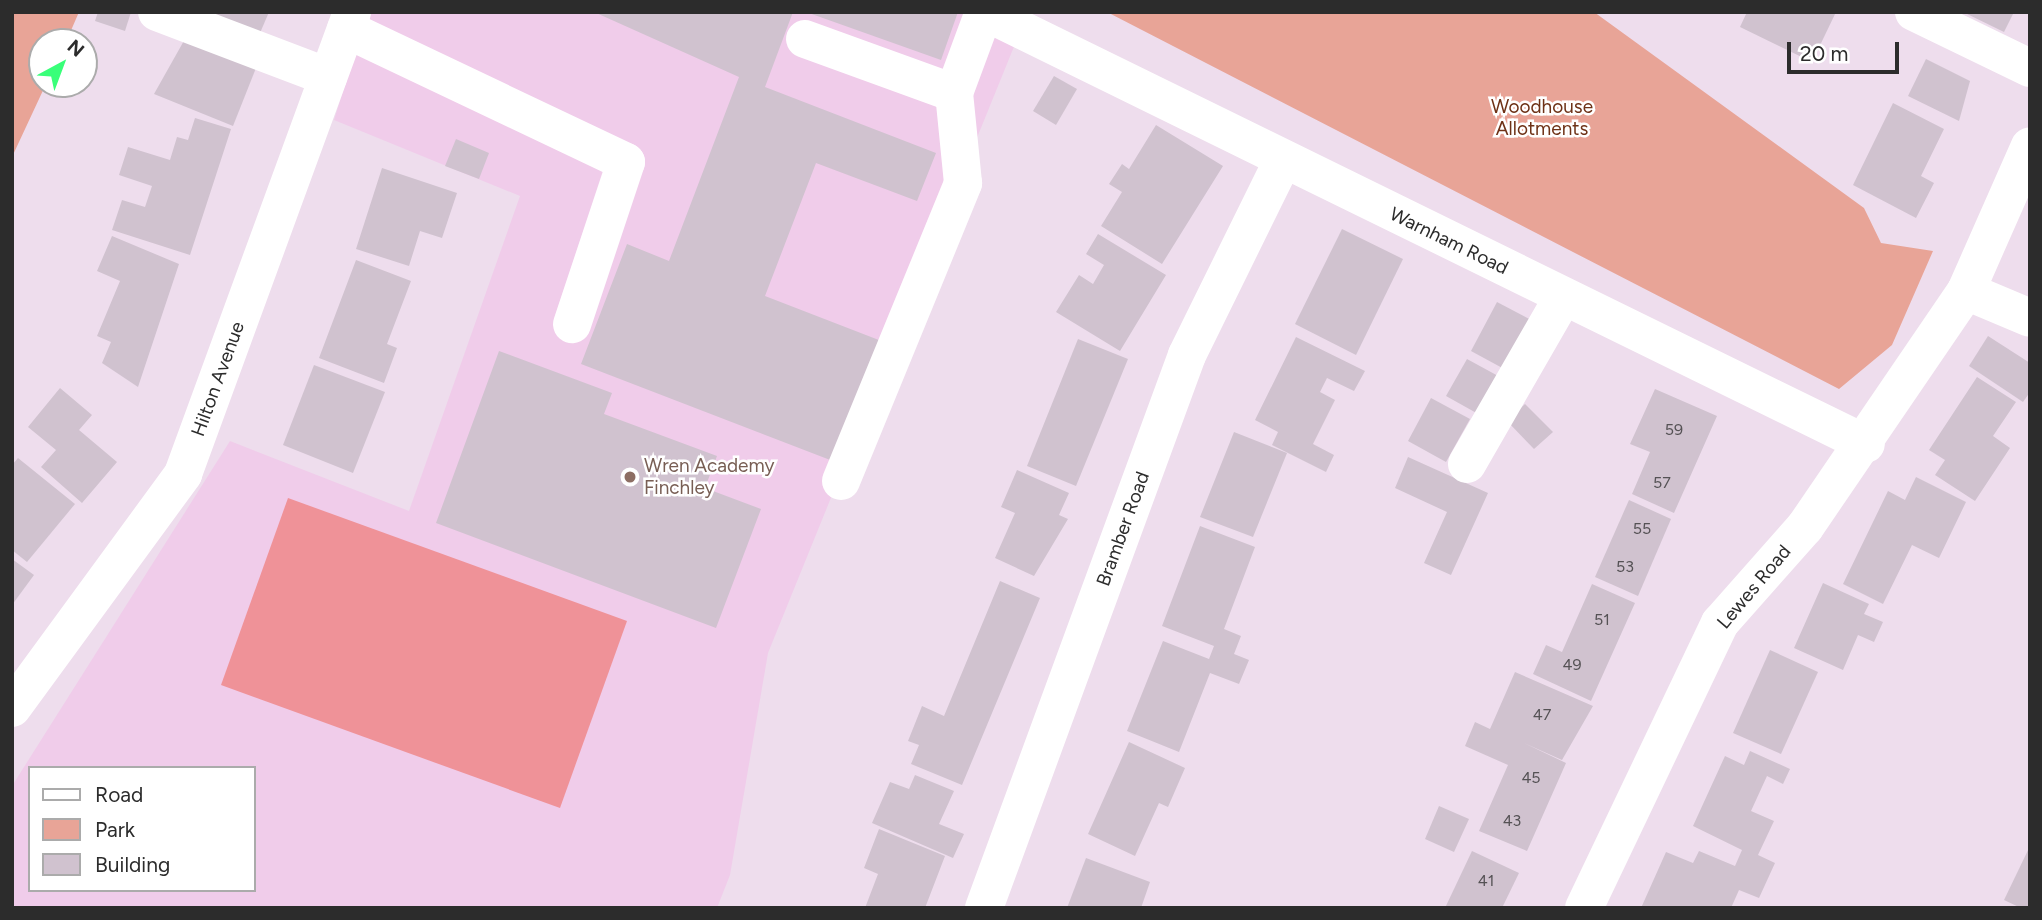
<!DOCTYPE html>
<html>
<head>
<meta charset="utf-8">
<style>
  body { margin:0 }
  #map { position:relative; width:2042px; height:920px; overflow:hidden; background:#eedded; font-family:Figtree,sans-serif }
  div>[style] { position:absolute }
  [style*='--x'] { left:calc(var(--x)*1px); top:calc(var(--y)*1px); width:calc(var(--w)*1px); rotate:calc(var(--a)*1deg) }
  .education>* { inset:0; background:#f0ccea }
  .green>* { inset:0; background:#e8a497 }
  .pitch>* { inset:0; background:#ef9298 }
  .building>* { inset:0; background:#d0c2cf }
  .minor>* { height:38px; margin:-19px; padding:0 19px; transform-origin:19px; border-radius:19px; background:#fff }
  .dots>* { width:19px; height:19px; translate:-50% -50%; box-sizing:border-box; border:4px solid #fff; border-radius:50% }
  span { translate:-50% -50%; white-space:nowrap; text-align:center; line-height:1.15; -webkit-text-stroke:5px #fff; paint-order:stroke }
  .number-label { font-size:16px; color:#555255 }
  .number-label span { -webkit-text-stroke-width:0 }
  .park-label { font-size:19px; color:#6e3116 }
  .street-label { font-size:19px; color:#2c2c2c }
  .education-label { font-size:19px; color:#785e54 }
  .left { translate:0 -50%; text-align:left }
  .frame { position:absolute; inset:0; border:14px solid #2c2c2c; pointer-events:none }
  .legend { position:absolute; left:28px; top:766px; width:228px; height:126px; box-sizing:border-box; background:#fff; border:2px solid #ababab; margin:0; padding:9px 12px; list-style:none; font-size:21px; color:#2c2c2c }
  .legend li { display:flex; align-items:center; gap:14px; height:35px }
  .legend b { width:35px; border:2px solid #ababab }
  .north { position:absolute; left:28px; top:28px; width:70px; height:70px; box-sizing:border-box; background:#fff; border:2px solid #ababab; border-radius:50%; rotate:41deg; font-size:19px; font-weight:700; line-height:28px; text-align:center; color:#2c2c2c }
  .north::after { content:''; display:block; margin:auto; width:24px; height:32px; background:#39ff79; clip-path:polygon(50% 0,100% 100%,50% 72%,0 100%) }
  .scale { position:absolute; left:1787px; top:42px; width:112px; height:32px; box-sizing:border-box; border:4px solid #2c2c2c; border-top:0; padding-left:9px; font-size:21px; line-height:24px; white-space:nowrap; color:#2c2c2c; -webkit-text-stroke:5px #fff; paint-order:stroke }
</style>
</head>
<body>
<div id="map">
  <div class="education">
    <div style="clip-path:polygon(evenodd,368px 12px,1028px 12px,768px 653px,730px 875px,717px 908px,12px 908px,12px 786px,230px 441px,409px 511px,520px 196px,334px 120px,368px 12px,30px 768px,254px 768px,254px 890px,30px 890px,30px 768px)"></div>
  </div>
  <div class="green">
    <div style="clip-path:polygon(12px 12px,79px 12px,66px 42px,42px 42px,46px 84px,12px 157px)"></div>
    <div style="clip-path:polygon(1107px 12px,1594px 12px,1864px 208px,1881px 243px,1933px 251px,1892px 345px,1839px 389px)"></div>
  </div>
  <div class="pitch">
    <div style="clip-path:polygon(288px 498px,627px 621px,560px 808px,221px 685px)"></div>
  </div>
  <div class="building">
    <div style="clip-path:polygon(98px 12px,131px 12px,125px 31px,95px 21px)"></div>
    <div style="clip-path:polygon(199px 12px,269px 12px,254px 47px)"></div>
    <div style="clip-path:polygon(594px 12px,793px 12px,765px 87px,936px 153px,917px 201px,816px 163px,765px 296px,884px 342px,838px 463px,581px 364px,627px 244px,669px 261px,739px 77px)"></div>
    <div style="clip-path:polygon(806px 12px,958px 12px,941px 60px)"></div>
    <div style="clip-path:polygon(1747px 12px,1836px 12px,1812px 62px,1740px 27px)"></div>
    <div style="clip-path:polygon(1963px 12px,2014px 12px,2004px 32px)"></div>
    <div style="clip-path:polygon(190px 30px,260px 58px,233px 126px,154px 94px)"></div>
    <div style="clip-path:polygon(1926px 59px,1970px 81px,1959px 121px,1908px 96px)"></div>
    <div style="clip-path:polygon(1054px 76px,1077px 89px,1056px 125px,1033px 111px)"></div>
    <div style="clip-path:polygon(1893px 103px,1944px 129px,1921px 176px,1934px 183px,1916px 218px,1853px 185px)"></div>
    <div style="clip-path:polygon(195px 118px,231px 129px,190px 255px,112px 230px,122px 200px,145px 207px,152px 186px,119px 175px,128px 147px,170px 160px,177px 137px,188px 140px)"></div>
    <div style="clip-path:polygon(1156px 125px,1223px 166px,1162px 264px,1101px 226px,1122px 192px,1109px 184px,1122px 164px,1129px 169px)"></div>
    <div style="clip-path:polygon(456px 139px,489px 153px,479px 179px,445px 166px)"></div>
    <div style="clip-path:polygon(382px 168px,457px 193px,442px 238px,420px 231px,409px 266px,356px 249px)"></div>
    <div style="clip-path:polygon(1342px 229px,1403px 259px,1356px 355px,1295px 324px)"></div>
    <div style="clip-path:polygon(1098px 234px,1166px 275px,1120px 351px,1056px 312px,1079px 275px,1093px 284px,1104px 265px,1086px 254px)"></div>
    <div style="clip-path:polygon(112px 236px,179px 264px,138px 387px,102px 363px,111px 342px,97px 336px,120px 281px,97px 271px)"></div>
    <div style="clip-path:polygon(356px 260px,411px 281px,387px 344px,397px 348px,384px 383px,319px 358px)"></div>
    <div style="clip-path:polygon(1497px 302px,1539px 324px,1506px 370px,1471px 351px)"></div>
    <div style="clip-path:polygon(1988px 336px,2030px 363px,2030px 392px,2023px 402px,1969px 366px)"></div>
    <div style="clip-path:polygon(1296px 337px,1365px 371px,1354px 391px,1327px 378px,1320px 392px,1335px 400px,1313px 444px,1334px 455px,1326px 472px,1272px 445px,1278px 432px,1255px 420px)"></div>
    <div style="clip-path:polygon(1078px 339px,1128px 359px,1076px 486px,1027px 466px)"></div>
    <div style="clip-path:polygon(499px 351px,612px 393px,604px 414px,717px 456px,705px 488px,761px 509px,716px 628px,436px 523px)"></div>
    <div style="clip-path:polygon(1467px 359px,1500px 377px,1480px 415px,1446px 396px)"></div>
    <div style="clip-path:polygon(314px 365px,385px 392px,353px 473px,283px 445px)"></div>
    <div style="clip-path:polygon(1977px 377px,2016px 402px,1993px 436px,2010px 448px,1975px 501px,1935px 475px,1945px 460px,1929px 450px)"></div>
    <div style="clip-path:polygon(60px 388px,92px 415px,79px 430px,117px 462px,82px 503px,41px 467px,56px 450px,28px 427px)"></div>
    <div style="clip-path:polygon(1655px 389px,1717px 416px,1674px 513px,1632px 494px,1650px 452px,1630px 444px)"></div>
    <div style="clip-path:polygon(1431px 398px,1470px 419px,1446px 462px,1408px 441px)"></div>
    <div style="clip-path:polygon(1525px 404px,1553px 432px,1534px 449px,1507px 421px)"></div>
    <div style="clip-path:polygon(1234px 432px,1287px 453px,1253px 537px,1200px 517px)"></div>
    <div style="clip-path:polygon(1408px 457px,1488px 493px,1451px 575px,1424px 563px,1447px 512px,1395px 488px)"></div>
    <div style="clip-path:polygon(18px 458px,75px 504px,27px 562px,12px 550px,12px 465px)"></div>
    <div style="clip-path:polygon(1017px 470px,1069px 493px,1059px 515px,1068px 519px,1034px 576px,995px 558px,1015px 513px,1001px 507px)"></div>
    <div style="clip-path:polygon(1916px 477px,1966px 502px,1939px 558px,1912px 545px,1883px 604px,1843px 584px,1888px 491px,1905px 500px)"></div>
    <div style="clip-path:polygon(1629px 500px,1671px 519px,1638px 596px,1595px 577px)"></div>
    <div style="clip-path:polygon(1200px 526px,1255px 547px,1224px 629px,1241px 636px,1234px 654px,1249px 660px,1239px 684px,1210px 673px,1179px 752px,1127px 731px,1163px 641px,1209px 659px,1214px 646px,1162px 626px)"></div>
    <div style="clip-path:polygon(12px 559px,34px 575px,12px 605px)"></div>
    <div style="clip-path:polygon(1000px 581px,1040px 598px,962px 785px,911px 764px,919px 745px,908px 741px,922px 706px,944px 716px)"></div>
    <div style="clip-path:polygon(1823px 583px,1869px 604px,1864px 614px,1883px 622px,1874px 642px,1858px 635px,1843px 670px,1794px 648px)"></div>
    <div style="clip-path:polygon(1592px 584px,1635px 603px,1591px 701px,1533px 674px,1546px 645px,1562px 652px)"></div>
    <div style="clip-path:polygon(1770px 650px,1818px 672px,1781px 754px,1733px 733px)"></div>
    <div style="clip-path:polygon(1515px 672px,1593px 706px,1562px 760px,1524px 743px,1566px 763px,1527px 851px,1479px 831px,1508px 765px,1465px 746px,1475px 722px,1490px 729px)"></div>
    <div style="clip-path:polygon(1129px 742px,1185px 768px,1168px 807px,1159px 803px,1135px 856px,1088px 834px)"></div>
    <div style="clip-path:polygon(1750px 751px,1790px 769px,1783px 784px,1767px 776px,1751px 811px,1774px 821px,1758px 855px,1775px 863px,1759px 898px,1739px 890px,1731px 908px,1641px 908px,1666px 852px,1693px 863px,1699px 851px,1735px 866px,1742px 850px,1693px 826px,1725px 756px,1744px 765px)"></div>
    <div style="clip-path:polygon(915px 775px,954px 791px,939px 824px,964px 834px,953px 858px,872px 823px,890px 782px,909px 789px)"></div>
    <div style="clip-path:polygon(1439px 806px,1469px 819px,1454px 852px,1425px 839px)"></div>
    <div style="clip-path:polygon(879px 829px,945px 856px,925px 908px,865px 908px,878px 874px,864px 868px)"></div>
    <div style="clip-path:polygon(2030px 846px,2030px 908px,2021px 908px,2004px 900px)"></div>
    <div style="clip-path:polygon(1472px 851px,1519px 873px,1502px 908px,1445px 908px)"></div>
    <div style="clip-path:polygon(1086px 858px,1150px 882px,1141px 908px,1067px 908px)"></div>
  </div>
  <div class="minor">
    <div style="--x:157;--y:12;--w:183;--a:20.8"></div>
    <div style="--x:985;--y:12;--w:981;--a:26.12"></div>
    <div style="--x:1914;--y:12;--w:129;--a:25.8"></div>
    <div style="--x:346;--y:29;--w:310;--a:25.4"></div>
    <div style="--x:626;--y:162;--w:171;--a:108.4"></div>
    <div style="--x:805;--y:39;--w:158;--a:19.9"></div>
    <div style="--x:954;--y:93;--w:86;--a:-69.7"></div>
    <div style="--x:1966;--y:291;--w:69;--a:22.9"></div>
    <div style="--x:1467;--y:464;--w:193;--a:-60.1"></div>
    <div style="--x:841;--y:481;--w:322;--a:-67.7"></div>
    <div style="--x:963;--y:183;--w:90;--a:-95.7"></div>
    <div style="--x:12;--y:708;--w:290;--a:-53.8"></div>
    <div style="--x:183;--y:474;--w:492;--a:-69.9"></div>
    <div style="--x:984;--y:908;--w:589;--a:-69.84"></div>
    <div style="--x:1187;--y:355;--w:217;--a:-63.8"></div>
    <div style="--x:1584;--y:908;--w:316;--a:-64.5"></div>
    <div style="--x:1720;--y:623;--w:128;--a:-48.5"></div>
    <div style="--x:1805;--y:527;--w:286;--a:-55.7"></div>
    <div style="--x:1966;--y:291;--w:158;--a:-66.2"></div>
  </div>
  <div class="dots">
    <div style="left:630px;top:477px;background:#8d6e63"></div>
  </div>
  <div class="number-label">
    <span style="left:1674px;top:430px">59</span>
    <span style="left:1662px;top:483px">57</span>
    <span style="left:1642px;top:529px">55</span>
    <span style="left:1625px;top:567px">53</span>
    <span style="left:1602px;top:620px">51</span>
    <span style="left:1572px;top:665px">49</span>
    <span style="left:1542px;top:715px">47</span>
    <span style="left:1531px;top:778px">45</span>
    <span style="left:1512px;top:821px">43</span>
    <span style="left:1486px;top:881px">41</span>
  </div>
  <div class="park-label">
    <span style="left:1542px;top:118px">Woodhouse<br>Allotments</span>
  </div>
  <div class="street-label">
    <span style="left:1449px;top:241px;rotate:26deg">Warnham Road</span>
    <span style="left:218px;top:379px;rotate:-70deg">Hilton Avenue</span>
    <span style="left:1123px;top:529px;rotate:-70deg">Bramber Road</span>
    <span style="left:1754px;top:587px;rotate:-50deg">Lewes Road</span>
  </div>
  <div class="education-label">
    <span class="left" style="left:644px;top:477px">Wren Academy<br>Finchley</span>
  </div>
  <div class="frame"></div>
  <ul class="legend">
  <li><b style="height:9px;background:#fff"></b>Road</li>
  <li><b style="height:19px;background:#e8a497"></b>Park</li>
  <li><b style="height:19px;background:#d0c2cf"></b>Building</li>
  </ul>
  <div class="north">N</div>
  <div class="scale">20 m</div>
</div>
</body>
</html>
